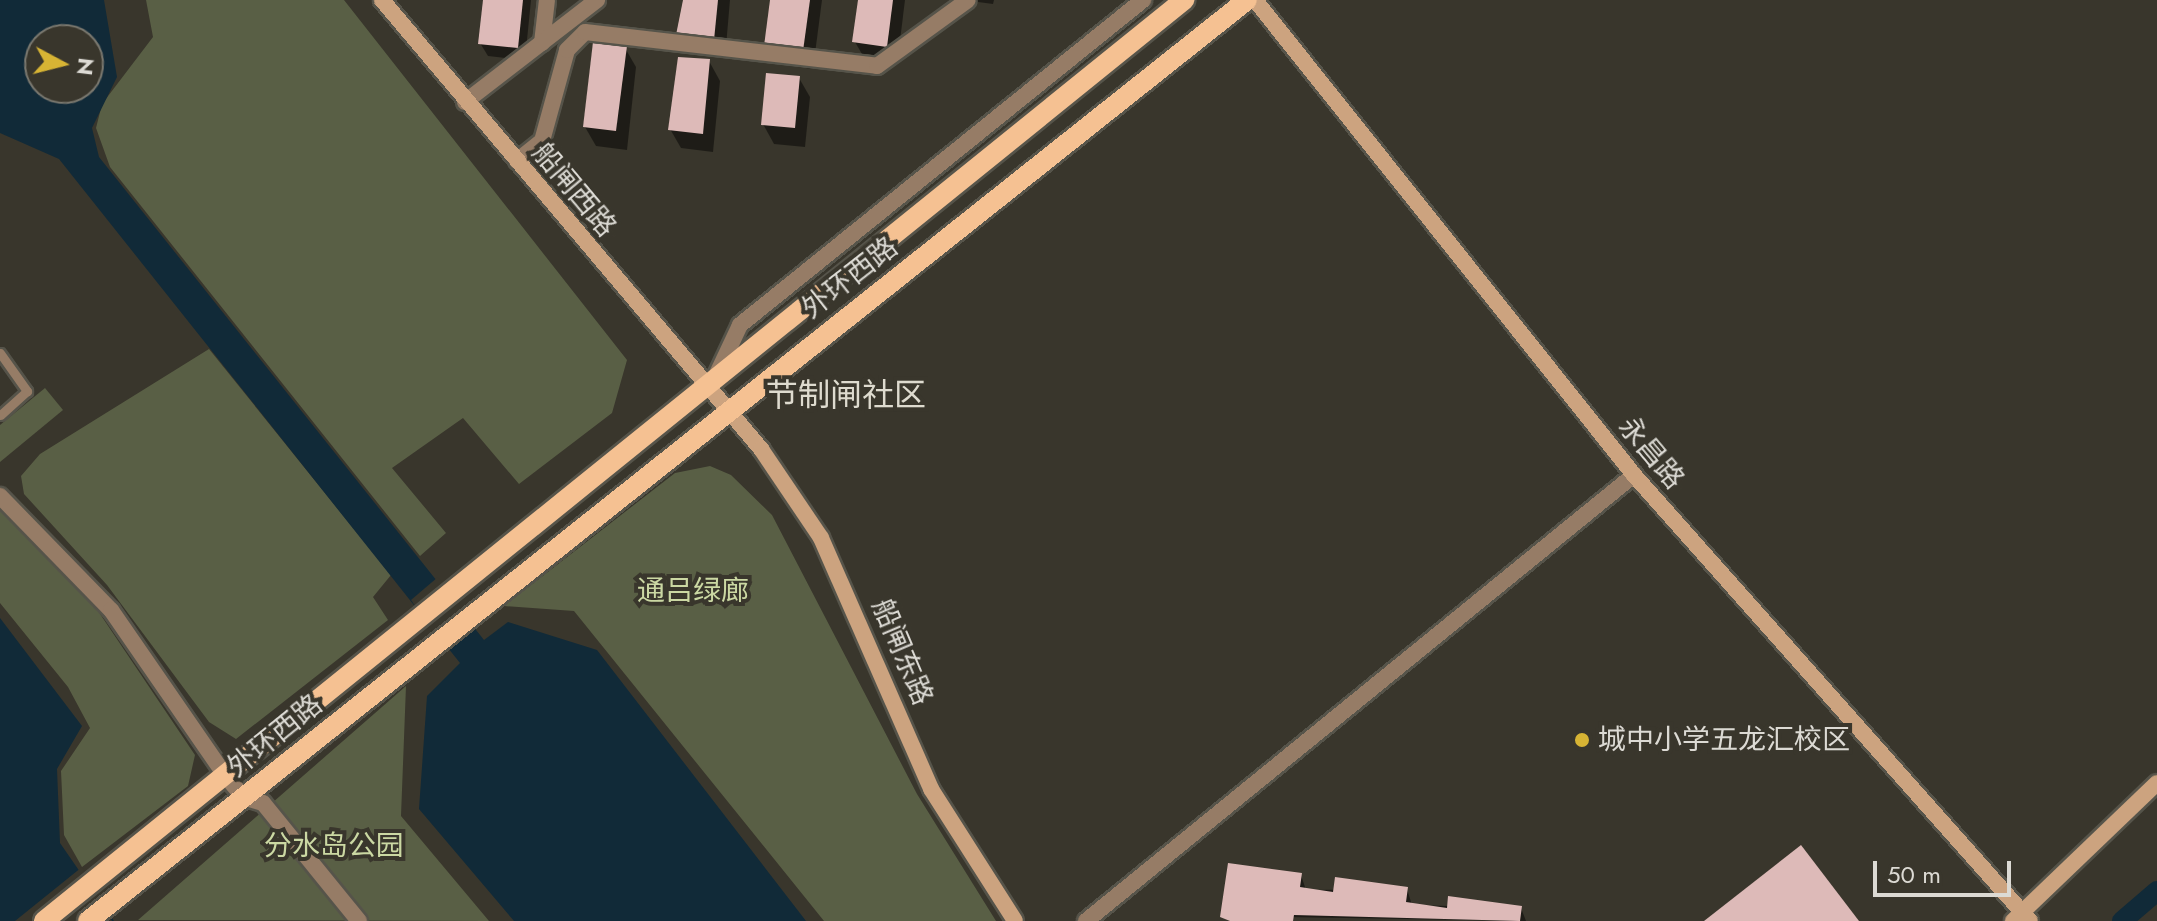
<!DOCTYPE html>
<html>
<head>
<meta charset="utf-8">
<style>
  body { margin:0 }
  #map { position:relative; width:2157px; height:921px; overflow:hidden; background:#39362c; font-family:Jost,"Noto Sans SC",sans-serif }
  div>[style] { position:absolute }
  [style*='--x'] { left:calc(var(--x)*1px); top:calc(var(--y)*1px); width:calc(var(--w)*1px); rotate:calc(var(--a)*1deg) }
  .green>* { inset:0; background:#595f45 }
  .water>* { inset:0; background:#112a38 }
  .pier>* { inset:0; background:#39362c }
  .shadow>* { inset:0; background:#0007 }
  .canal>* { height:20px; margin:-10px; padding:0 10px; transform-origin:10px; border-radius:10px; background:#112a38 }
  .building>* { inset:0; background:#ddbab8 }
  .roads { filter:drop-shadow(2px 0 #56544a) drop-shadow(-2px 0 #56544a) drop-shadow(0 2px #56544a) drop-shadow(0 -2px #56544a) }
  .lane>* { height:9px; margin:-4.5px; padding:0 4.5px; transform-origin:4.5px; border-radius:4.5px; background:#967c66 }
  .street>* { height:16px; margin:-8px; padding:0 8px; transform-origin:8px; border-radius:8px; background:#967c66 }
  .secondary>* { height:16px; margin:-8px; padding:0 8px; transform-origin:8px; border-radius:8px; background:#cca37f }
  .primary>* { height:20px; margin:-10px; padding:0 10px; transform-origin:10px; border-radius:10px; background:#f5c192 }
  .dots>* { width:22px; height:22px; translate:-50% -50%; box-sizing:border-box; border:4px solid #39362c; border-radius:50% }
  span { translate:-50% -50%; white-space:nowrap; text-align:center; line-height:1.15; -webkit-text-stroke:8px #39362c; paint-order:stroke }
  .street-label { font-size:28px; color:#dcdad4 }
  .park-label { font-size:28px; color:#cbd8a3 }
  .poi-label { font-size:28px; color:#dcdad4 }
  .left { translate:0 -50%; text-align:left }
  .quarter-label { font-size:32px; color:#dedbcf }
  .north { position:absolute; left:24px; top:24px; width:80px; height:80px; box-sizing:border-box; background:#39362c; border:2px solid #7a786f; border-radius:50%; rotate:97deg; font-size:22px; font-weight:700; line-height:32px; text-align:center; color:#dcdad4 }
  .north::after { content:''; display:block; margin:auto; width:28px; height:36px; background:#d7b434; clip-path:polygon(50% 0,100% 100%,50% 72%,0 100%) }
  .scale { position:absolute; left:1873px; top:861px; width:138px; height:36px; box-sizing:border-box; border:4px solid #dcdad4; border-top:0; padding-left:10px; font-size:24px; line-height:28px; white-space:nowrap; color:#dcdad4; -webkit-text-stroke:6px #39362c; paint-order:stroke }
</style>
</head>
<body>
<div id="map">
  <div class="green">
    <div style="clip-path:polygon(146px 0,344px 0,627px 360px,612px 413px,519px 484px,463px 418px,392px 468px,446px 533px,420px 556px,110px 167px,96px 128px,102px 104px,153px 37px)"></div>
    <div style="clip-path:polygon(209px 349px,391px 575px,373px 597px,388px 620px,236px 739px,209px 722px,107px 585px,24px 494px,21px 476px,40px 454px)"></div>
    <div style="clip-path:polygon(45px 388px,63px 410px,0 462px,0 425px)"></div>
    <div style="clip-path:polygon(710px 466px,731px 475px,772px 515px,917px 794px,996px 921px,824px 921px,574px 611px,504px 606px,675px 473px)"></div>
    <div style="clip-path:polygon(0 508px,92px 602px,195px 755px,188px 786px,82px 867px,64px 835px,61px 771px,90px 728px,68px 687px,0 603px)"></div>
    <div style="clip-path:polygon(406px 686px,401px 816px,489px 921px,138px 920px)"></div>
  </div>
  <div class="water">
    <div style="clip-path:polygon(evenodd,0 0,104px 0,117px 77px,92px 128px,99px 157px,484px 640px,508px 622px,597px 650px,806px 921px,514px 921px,419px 809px,427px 696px,460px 663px,59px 159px,0 133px,0 0,40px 40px,88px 40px,88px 88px,40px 88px,40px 40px)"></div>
    <div style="clip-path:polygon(0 618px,82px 726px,57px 769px,60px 843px,114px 921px,0 921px)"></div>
  </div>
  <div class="pier">
    <div style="clip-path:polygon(438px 577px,478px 627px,447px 652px,411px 600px)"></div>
    <div style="clip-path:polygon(82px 867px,112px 921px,15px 921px)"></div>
  </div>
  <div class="shadow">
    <div style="clip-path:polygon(485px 0,531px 0,525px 60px,488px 56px,480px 43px)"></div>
    <div style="clip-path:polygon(685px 0,730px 0,725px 58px,690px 54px,679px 35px)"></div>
    <div style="clip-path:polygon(772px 0,822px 0,813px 69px,777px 64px,766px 45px)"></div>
    <div style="clip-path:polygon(860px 0,905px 0,897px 65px,866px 61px,855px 42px)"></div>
    <div style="clip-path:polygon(963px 0,994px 0,993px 4px)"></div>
    <div style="clip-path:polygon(625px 48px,636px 67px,627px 150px,596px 146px,585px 127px)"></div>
    <div style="clip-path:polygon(709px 61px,720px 81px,713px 152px,681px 148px,670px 129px)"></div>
    <div style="clip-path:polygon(799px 78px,810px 97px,805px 147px,774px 144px,763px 124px)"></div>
    <div style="clip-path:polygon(1301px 875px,1306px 890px,1407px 889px,1412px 905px,1521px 908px,1526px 921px,1222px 916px)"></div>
  </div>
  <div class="canal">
    <div style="--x:2122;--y:921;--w:46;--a:-40.6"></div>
  </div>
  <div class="building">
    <div style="clip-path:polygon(483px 0,523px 0,518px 48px,478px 44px)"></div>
    <div style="clip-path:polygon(683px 0,718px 0,714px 40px,676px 35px)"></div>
    <div style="clip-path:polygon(770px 0,810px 0,803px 51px,764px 46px)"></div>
    <div style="clip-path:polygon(858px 0,893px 0,887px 47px,852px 42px)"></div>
    <div style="clip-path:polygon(593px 42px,627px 46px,616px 131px,583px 127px)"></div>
    <div style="clip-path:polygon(678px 57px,710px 59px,703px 134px,668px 130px)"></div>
    <div style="clip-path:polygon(766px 73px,800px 76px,795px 128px,761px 125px)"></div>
    <div style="clip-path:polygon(1801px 845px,1859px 921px,1704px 921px)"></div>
    <div style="clip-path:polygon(1228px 863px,1302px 873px,1300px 887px,1333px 892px,1335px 877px,1408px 887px,1406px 902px,1447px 908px,1448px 896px,1522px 906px,1520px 921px,1294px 915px,1293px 921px,1230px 921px,1220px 917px)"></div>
  </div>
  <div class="roads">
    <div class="lane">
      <div style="--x:0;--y:353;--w:47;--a:54.6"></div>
      <div style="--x:27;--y:391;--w:36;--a:138"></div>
    </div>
    <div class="street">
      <div style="--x:542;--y:43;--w:43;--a:-83.4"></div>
      <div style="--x:465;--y:102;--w:167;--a:-37.7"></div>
      <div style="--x:517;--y:161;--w:32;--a:-39"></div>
      <div style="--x:542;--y:141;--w:94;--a:-74.6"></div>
      <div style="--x:567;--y:50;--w:25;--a:-45"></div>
      <div style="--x:585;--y:32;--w:294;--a:6.6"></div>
      <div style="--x:877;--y:66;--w:112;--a:-36"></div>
      <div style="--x:716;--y:376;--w:56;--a:-64.8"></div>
      <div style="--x:740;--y:325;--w:518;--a:-38.88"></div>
      <div style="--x:0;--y:496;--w:159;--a:45.8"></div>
      <div style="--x:111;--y:610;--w:199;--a:55.4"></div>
      <div style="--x:224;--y:774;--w:30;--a:50"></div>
      <div style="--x:243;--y:797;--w:21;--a:17"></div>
      <div style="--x:263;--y:803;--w:152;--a:50.9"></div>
      <div style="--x:1086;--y:921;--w:707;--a:-39.14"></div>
    </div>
    <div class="secondary">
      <div style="--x:382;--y:0;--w:588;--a:49.83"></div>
      <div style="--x:761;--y:449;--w:107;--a:56"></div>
      <div style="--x:821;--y:538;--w:274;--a:66.3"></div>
      <div style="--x:931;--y:789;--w:156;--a:57.5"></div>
      <div style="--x:1255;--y:0;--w:608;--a:51.41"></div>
      <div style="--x:1634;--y:475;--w:596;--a:48.4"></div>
      <div style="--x:2013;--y:921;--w:199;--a:-43.8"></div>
    </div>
    <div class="primary">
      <div style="--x:44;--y:921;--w:1466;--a:-38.93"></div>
      <div style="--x:88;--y:921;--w:1480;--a:-38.47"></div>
    </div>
  </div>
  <div class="dots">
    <div style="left:1582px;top:740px;background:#d7b434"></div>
  </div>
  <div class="street-label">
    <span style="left:574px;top:190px;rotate:50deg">船闸西路</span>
    <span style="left:850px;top:278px;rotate:-38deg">外环西路</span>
    <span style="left:1651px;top:453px;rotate:50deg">永昌路</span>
    <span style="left:902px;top:652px;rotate:67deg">船闸东路</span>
    <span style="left:275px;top:736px;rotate:-39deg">外环西路</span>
  </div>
  <div class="park-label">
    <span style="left:693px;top:591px">通吕绿廊</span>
    <span style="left:334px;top:846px">分水岛公园</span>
  </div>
  <div class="poi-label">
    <span class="left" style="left:1598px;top:740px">城中小学五龙汇校区</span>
  </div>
  <div class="quarter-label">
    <span style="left:846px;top:395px">节制闸社区</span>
  </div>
  <div class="north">N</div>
  <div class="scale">50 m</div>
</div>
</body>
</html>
